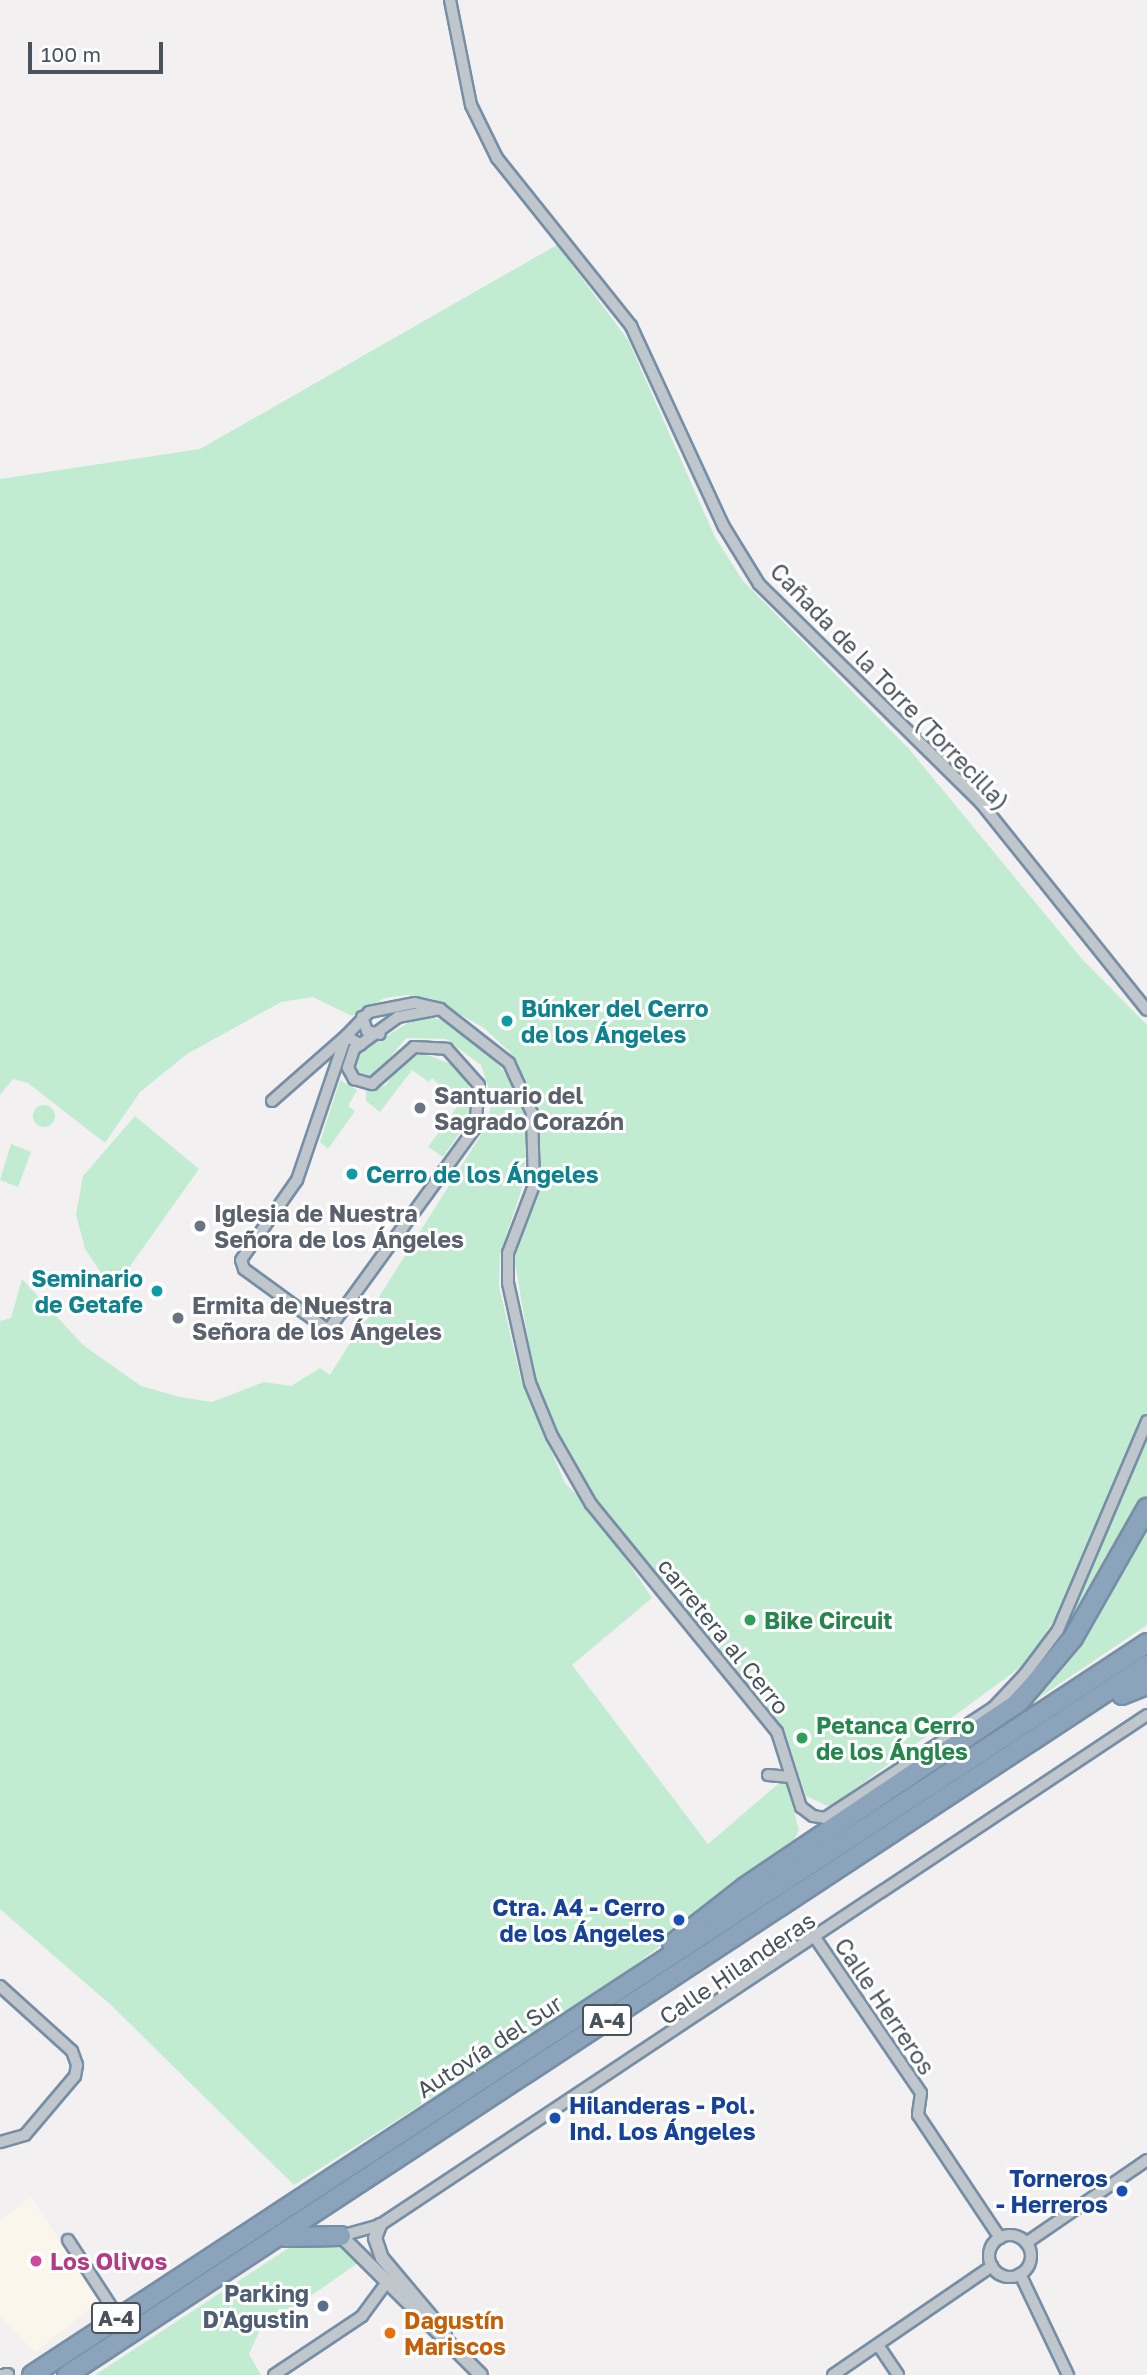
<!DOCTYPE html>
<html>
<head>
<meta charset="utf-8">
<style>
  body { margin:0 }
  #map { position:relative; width:1147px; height:2375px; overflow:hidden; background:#f2f0f0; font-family:"Golos Text",sans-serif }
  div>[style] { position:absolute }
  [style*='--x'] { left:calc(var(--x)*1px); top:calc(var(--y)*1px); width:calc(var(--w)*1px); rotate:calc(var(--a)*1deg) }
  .commercial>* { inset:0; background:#fbf6eb }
  .green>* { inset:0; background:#c1ecd1 }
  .round { border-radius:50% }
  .roads { filter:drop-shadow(2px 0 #768ea6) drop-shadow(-2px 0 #768ea6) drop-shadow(0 2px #768ea6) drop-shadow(0 -2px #768ea6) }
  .minor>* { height:10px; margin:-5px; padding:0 5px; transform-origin:5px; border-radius:5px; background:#bfc7cd }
  .minor>.ring { margin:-5px; padding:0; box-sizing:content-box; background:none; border:10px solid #bfc7cd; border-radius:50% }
  .tertiary>* { height:12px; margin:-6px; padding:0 6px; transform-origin:6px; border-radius:6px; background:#bfc7cd }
  .motorway>* { height:18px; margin:-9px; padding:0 9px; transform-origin:9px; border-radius:9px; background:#8ba3bb }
  .dots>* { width:19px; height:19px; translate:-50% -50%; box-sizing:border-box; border:4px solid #fff; border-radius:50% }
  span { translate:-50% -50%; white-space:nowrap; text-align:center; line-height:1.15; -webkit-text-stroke:6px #fff; paint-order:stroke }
  .shield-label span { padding:2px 5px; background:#fff; border:2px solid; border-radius:5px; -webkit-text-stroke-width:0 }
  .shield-label { font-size:21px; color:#49535c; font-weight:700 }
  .street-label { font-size:23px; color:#49535c }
  .culture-label { font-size:23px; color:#0d838f; font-weight:700 }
  .left { translate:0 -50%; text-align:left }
  .right { translate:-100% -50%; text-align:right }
  .worship-label { font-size:23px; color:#5b616d; font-weight:700 }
  .leisure-label { font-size:23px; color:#27864d; font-weight:700 }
  .transit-label { font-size:23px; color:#164399; font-weight:700 }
  .hotel-label { font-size:23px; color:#b23c85; font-weight:700 }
  .service-label { font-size:23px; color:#4e5e75; font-weight:700 }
  .food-label { font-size:23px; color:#c56008; font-weight:700 }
  .scale { position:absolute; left:28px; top:42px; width:135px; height:32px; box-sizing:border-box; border:4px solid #49535c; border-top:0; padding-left:9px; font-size:21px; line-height:24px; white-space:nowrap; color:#49535c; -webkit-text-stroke:5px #fff; paint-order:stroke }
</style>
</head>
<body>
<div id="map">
  <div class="commercial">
    <div style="clip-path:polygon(31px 2197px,99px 2302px,35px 2352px,0 2316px,0 2220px)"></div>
  </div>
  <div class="green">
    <div style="clip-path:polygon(557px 245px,628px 340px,715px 537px,743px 581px,909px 749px,1082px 959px,1147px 1025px,1147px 1625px,1031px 1703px,1100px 1550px,1119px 1474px,1066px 1602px,1026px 1663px,830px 1807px,806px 1796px,784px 1729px,591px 1504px,561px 1446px,535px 1381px,513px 1251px,540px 1187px,540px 1111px,510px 1052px,484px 1028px,433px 999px,408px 995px,385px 998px,352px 1016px,313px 997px,281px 1002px,187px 1054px,140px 1092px,105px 1143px,28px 1083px,13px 1079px,0 1095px,0 479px,200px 449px)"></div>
    <div style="clip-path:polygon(418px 1017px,439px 1019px,473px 1037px,503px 1070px,523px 1107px,527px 1149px,521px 1191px,500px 1254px,499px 1286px,521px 1380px,565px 1483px,596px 1514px,652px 1598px,572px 1665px,708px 1844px,785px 1778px,799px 1830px,791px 1846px,601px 1991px,294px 2185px,112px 2006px,0 1909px,0 1321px,11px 1318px,22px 1279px,83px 1345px,141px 1386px,180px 1397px,212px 1402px,264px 1382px,291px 1386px,320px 1368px,330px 1375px,487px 1125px,492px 1099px,481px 1065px,446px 1039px,406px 1038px,373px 1078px,355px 1070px,357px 1054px)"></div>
    <div style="clip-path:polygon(419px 1052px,459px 1067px,473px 1095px,468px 1121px,443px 1157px,428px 1147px,459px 1104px,432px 1078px,429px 1082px,412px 1070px,380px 1112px,366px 1101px,366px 1091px,386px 1085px,404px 1059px)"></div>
    <div style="clip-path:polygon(340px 1080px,357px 1090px,348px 1106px,355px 1111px,328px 1149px,320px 1142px)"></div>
    <div class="round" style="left:33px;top:1105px;width:22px;height:22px"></div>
    <div style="clip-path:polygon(135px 1116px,199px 1169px,113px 1290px,85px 1249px,76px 1214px,83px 1176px)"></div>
    <div style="clip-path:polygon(11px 1144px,31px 1152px,18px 1187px,0 1180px)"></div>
    <div style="clip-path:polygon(304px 2238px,338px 2242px,358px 2263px,259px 2332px,249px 2354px,261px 2375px,95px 2375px)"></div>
  </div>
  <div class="roads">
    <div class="minor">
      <div style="--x:450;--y:0;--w:107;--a:78.7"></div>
      <div style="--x:471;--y:105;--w:59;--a:63.9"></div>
      <div style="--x:497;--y:158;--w:215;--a:51.4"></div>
      <div style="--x:631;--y:326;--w:221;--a:65.2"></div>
      <div style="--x:724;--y:527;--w:67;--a:58.4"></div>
      <div style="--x:759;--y:584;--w:312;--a:44.6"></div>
      <div style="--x:981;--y:803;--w:265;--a:51.3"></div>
      <div style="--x:415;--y:1003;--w:26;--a:13"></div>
      <div style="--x:440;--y:1009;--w:43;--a:169.2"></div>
      <div style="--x:398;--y:1017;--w:54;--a:144"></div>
      <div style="--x:354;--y:1049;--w:20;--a:108"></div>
      <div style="--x:348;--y:1068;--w:13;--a:61"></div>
      <div style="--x:354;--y:1079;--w:19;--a:16"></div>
      <div style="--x:372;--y:1084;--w:56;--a:-41.4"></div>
      <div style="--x:414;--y:1047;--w:33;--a:3"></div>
      <div style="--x:447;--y:1049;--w:48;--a:48.4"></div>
      <div style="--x:479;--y:1085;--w:43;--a:95.3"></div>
      <div style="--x:475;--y:1128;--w:250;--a:126"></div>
      <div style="--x:328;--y:1330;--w:104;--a:-144"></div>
      <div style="--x:244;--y:1269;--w:9;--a:-108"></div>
      <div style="--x:241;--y:1260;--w:98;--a:-55"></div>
      <div style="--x:297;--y:1180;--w:152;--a:-71.2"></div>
      <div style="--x:346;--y:1036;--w:33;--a:-46"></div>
      <div style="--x:369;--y:1012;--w:47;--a:-11.1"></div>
      <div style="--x:440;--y:1009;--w:88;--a:38"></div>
      <div style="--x:509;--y:1063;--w:55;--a:65.3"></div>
      <div style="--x:532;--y:1113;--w:72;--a:88.4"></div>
      <div style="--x:534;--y:1185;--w:73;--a:110.9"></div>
      <div style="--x:508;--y:1253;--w:30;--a:90"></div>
      <div style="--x:508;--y:1283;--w:102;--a:77.6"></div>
      <div style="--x:530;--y:1383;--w:57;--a:67.5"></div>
      <div style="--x:552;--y:1436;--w:78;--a:60.2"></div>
      <div style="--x:591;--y:1504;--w:294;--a:50.8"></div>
      <div style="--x:777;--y:1732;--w:79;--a:72.3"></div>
      <div style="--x:801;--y:1807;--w:15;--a:37"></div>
      <div style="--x:813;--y:1816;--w:12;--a:9"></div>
      <div style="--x:825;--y:1818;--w:202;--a:-33.3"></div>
      <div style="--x:994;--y:1707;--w:45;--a:-46.8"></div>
      <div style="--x:1025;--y:1674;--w:55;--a:-53.1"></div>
      <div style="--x:1058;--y:1630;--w:227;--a:-66.9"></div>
      <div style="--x:362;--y:1017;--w:15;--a:70"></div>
      <div style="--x:367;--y:1031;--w:13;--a:13"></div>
      <div style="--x:272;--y:1101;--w:98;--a:-41.3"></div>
      <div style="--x:346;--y:1036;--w:17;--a:31"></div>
      <div style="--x:768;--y:1775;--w:22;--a:5"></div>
      <div style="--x:816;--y:1939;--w:186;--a:55.7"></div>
      <div style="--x:921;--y:2093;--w:22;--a:98"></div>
      <div style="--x:918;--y:2115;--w:148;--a:56.3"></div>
      <div style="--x:0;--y:1986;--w:97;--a:42.1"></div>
      <div style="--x:72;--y:2051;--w:15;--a:70"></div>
      <div style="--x:77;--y:2065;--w:11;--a:100"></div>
      <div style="--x:75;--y:2076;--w:77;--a:130.3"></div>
      <div style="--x:25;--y:2135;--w:26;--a:164"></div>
      <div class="ring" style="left:989px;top:2235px;width:32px;height:32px"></div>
      <div style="--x:341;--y:2236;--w:41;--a:-15.8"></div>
      <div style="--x:380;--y:2225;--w:921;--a:-33.62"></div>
      <div style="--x:68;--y:2240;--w:79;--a:56.9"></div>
      <div style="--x:1026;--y:2243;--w:147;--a:-34.4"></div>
      <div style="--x:1020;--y:2274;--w:112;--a:64.6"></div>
      <div style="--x:878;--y:2345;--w:36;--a:56"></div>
      <div style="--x:0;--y:2375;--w:8;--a:-7"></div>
      <div style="--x:274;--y:2375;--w:106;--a:-33.8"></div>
      <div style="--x:362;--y:2316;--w:42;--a:-53.7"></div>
      <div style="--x:833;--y:2375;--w:193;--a:-34.4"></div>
    </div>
    <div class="tertiary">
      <div style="--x:380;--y:2225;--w:14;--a:111"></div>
      <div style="--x:375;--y:2238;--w:21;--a:71"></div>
      <div style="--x:382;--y:2258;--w:98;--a:50"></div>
      <div style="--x:341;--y:2236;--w:197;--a:44.8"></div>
    </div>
    <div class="motorway">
      <div style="--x:1122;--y:1695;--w:27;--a:-22"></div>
      <div style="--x:672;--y:1944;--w:93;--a:-38"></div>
      <div style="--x:745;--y:1887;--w:329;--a:-34"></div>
      <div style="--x:1018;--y:1703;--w:85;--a:-49.8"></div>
      <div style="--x:1073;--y:1638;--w:150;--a:-60.4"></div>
      <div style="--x:286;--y:2237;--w:55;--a:-1"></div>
      <div style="--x:32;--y:2375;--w:1334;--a:-33.28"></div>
      <div style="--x:67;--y:2375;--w:1292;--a:-33.32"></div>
    </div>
  </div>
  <div class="dots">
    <div style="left:507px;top:1021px;background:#0f9aa8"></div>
    <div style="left:420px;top:1108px;background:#6b7280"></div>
    <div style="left:352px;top:1174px;background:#0f9aa8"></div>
    <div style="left:200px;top:1226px;background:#6b7280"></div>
    <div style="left:157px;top:1291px;background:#0f9aa8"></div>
    <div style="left:178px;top:1318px;background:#6b7280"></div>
    <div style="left:750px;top:1620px;background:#2e9e5b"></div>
    <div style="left:802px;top:1738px;background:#2e9e5b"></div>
    <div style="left:679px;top:1920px;background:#1a4fb4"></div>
    <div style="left:555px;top:2118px;background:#1a4fb4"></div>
    <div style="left:1122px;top:2191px;background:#1a4fb4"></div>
    <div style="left:36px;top:2261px;background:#d1479c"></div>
    <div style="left:323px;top:2306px;background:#5c6f8a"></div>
    <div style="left:390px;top:2333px;background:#e8710a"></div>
  </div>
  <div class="shield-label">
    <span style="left:607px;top:2020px">A-4</span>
    <span style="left:116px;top:2318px">A-4</span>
  </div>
  <div class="street-label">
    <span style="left:890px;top:686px;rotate:46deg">Cañada de la Torre (Torrecilla)</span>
    <span style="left:724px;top:1636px;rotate:51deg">carretera al Cerro</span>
    <span style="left:737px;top:1968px;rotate:-34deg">Calle Hilanderas</span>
    <span style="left:885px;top:2006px;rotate:56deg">Calle Herreros</span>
    <span style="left:489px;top:2046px;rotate:-33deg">Autovía del Sur</span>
  </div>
  <div class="culture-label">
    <span class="left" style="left:521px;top:1021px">Búnker del Cerro<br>de los Ángeles</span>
    <span class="left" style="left:366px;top:1174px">Cerro de los Ángeles</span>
    <span class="right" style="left:143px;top:1291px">Seminario<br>de Getafe</span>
  </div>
  <div class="worship-label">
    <span class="left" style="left:434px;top:1108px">Santuario del<br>Sagrado Corazón</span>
    <span class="left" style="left:214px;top:1226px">Iglesia de Nuestra<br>Señora de los Ángeles</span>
    <span class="left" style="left:192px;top:1318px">Ermita de Nuestra<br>Señora de los Ángeles</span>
  </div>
  <div class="leisure-label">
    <span class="left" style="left:764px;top:1620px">Bike Circuit</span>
    <span class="left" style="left:816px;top:1738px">Petanca Cerro<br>de los Ángles</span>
  </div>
  <div class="transit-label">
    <span class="right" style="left:665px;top:1920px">Ctra. A4 - Cerro<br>de los Ángeles</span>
    <span class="left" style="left:569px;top:2118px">Hilanderas - Pol.<br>Ind. Los Ángeles</span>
    <span class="right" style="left:1108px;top:2191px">Torneros<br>- Herreros</span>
  </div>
  <div class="hotel-label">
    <span class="left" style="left:50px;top:2261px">Los Olivos</span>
  </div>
  <div class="service-label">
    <span class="right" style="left:309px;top:2306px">Parking<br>D'Agustin</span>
  </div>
  <div class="food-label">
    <span class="left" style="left:404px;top:2333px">Dagustín<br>Mariscos</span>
  </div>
  <div class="scale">100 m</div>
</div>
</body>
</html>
